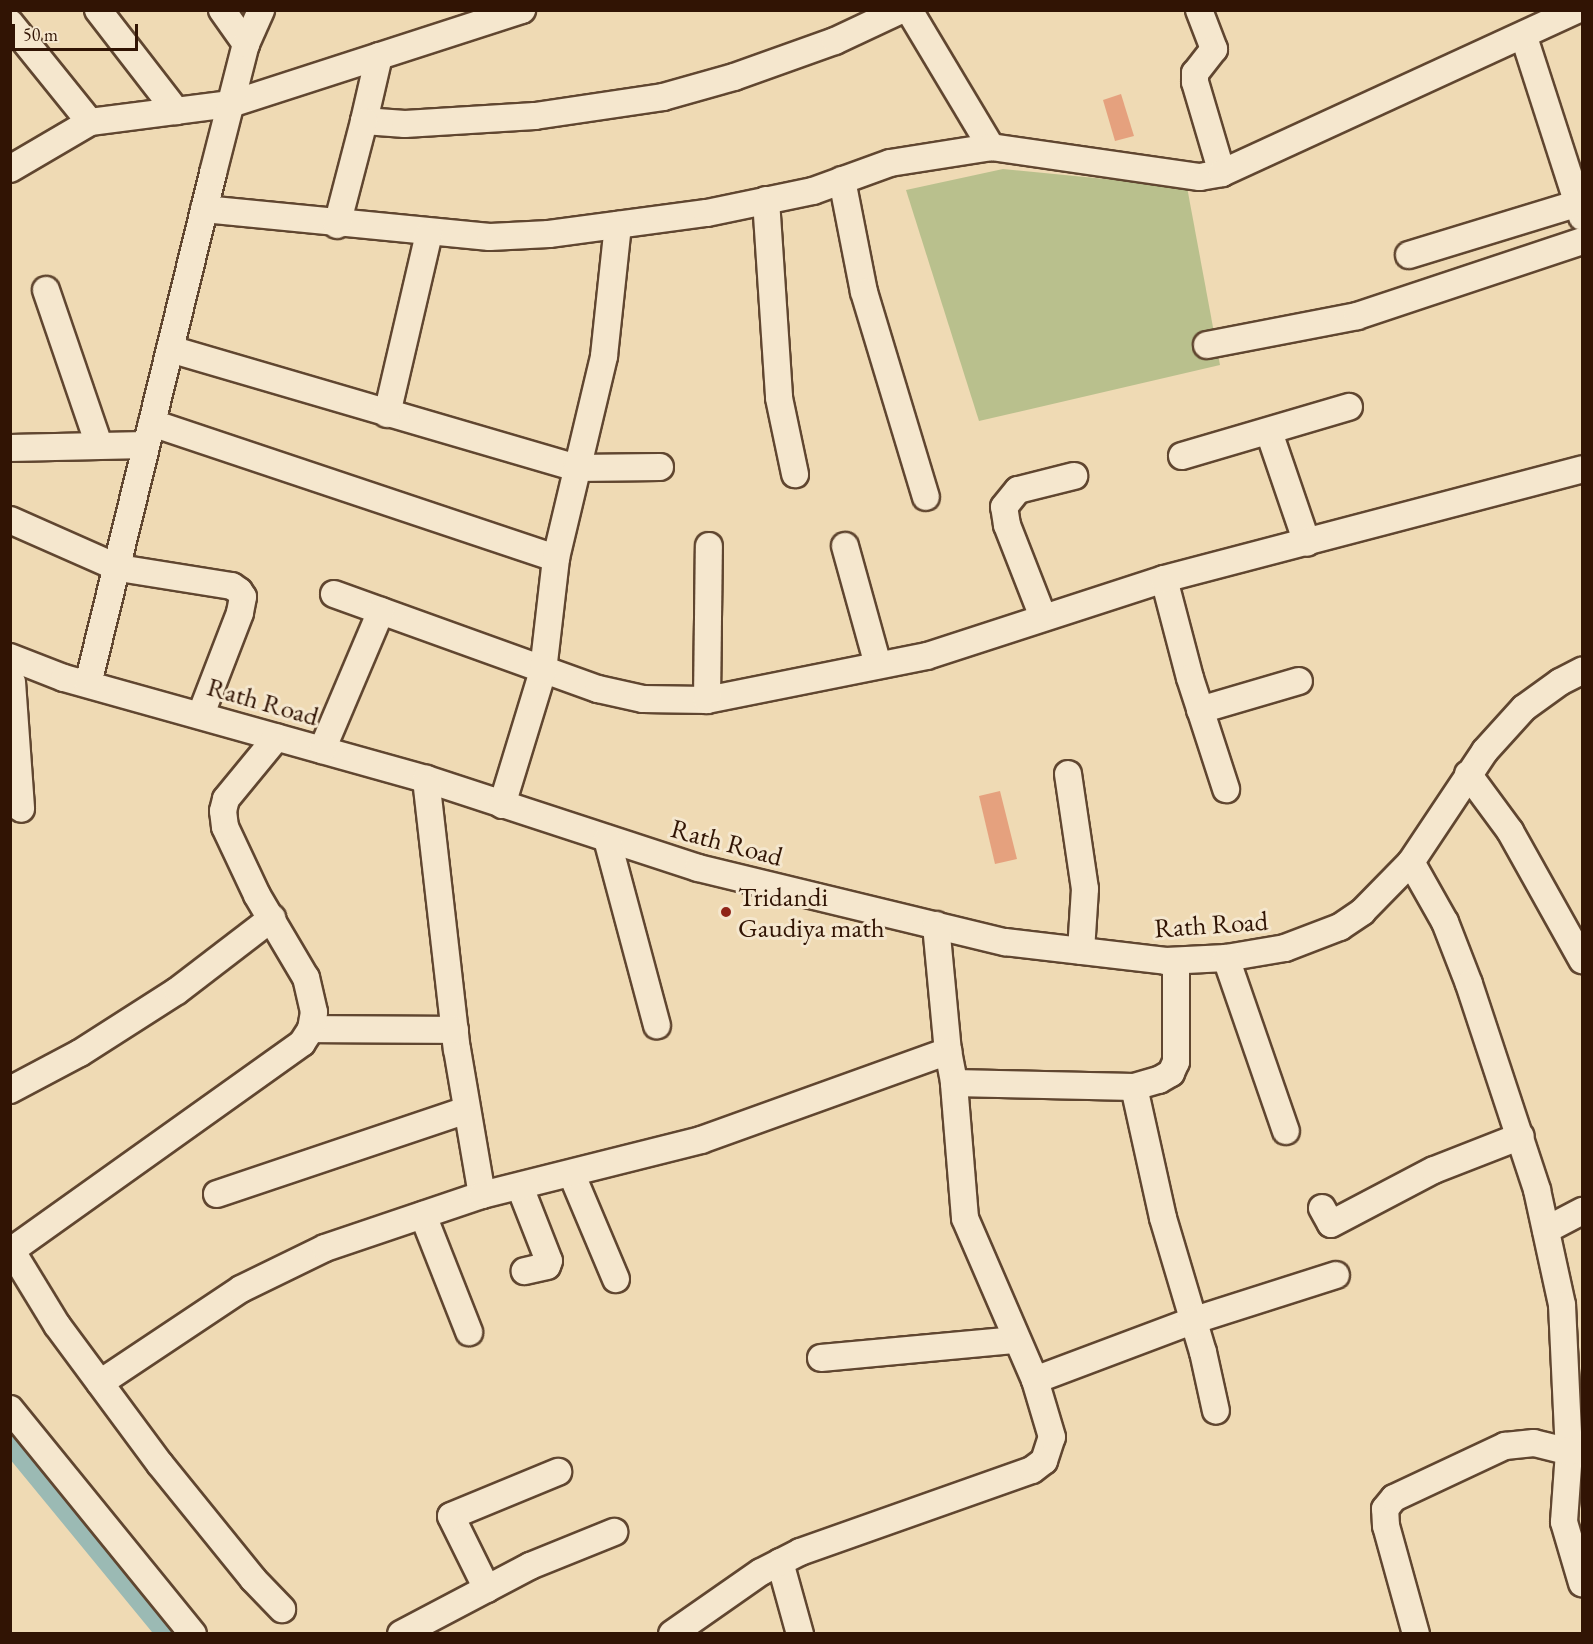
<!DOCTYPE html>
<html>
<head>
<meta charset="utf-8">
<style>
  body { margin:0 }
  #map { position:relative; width:1593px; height:1644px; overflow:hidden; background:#efdab4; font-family:"EB Garamond",serif }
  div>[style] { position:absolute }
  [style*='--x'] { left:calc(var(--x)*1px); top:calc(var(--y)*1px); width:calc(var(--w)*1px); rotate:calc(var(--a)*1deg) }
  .green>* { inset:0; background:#b9c08d }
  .canal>* { height:18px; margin:-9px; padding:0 9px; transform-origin:9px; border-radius:9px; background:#9bbab4 }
  .building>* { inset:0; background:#e5a17e }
  .roads { filter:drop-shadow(2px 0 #604630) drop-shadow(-2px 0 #604630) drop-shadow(0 2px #604630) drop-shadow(0 -2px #604630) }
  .minor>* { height:26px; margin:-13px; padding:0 13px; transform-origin:13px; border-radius:13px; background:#f5e7ce }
  .dots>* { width:16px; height:16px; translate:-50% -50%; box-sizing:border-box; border:3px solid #f5e7ce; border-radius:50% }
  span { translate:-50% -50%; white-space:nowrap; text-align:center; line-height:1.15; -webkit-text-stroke:6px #f5e7ce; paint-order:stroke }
  .street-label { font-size:27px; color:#311404 }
  .poi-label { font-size:27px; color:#311404 }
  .left { translate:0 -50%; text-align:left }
  .frame { position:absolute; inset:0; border:12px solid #311404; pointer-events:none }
  .scale { position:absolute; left:12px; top:24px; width:126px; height:27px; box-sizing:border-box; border:3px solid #311404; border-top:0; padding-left:8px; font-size:18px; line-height:21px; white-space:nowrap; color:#311404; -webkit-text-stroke:4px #f5e7ce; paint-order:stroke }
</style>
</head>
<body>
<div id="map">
  <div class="green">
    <div style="clip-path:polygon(1003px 169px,1187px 187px,1220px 365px,979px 421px,906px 190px)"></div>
  </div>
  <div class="canal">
    <div style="--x:10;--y:1445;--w:244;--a:50.6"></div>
  </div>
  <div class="building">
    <div style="clip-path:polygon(1121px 94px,1134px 136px,1115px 141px,1103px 100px)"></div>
    <div style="clip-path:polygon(1000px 791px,1017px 859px,995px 864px,979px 796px)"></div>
  </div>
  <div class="roads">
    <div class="minor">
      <div style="--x:98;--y:10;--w:128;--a:52.3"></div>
      <div style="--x:222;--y:10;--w:42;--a:54.8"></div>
      <div style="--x:909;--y:10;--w:160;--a:59.1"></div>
      <div style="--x:1199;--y:10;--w:42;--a:69"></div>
      <div style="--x:1214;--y:49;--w:31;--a:128"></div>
      <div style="--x:1195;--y:73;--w:9;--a:90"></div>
      <div style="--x:1195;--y:82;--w:95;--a:73.5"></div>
      <div style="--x:10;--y:23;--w:127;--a:51.1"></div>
      <div style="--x:1524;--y:37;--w:189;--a:72.1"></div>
      <div style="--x:379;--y:56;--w:67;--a:103"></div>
      <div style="--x:364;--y:121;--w:41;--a:4.2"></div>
      <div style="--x:405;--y:124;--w:130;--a:-3.5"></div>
      <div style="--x:535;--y:116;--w:129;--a:-8.4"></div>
      <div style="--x:663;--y:97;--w:74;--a:-15.7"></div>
      <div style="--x:734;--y:77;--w:107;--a:-19.6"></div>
      <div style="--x:835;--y:41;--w:73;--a:-25.2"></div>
      <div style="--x:10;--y:169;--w:93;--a:-30.4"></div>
      <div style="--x:90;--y:122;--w:142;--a:-7.3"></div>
      <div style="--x:231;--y:104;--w:306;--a:-17.9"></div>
      <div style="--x:842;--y:180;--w:114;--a:78.9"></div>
      <div style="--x:864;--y:292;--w:214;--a:73.2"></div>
      <div style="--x:766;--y:200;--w:198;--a:86.2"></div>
      <div style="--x:779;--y:398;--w:78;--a:78.1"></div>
      <div style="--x:204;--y:209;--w:287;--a:5.6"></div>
      <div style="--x:490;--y:237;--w:59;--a:-2.9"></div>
      <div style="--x:549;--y:234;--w:159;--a:-7.6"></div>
      <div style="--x:707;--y:213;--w:108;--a:-11.7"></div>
      <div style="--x:813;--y:191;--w:82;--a:-20"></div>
      <div style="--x:890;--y:163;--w:102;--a:-9"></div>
      <div style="--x:991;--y:147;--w:211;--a:8.2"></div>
      <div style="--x:1200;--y:177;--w:22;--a:-10"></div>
      <div style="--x:1222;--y:173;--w:390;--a:-24.7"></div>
      <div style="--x:337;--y:225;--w:107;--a:-75.4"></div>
      <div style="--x:1409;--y:255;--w:178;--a:-17"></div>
      <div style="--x:46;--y:290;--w:164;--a:71.1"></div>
      <div style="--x:1207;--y:345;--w:153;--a:-10.9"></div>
      <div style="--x:1357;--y:316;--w:237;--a:-18.4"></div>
      <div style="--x:170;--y:349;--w:423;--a:16.3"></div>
      <div style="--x:576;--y:468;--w:84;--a:-0.7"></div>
      <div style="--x:387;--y:414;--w:185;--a:-76.9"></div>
      <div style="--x:152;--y:423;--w:426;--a:18.5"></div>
      <div style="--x:1269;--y:432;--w:117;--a:71.1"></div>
      <div style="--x:10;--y:448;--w:136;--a:-1.3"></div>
      <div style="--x:1182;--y:456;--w:174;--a:-16.4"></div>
      <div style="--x:10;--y:520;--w:119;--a:23.8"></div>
      <div style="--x:119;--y:568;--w:114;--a:9.1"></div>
      <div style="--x:232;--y:586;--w:9;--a:36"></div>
      <div style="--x:239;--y:591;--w:7;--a:56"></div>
      <div style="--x:243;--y:597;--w:16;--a:101"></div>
      <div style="--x:240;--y:613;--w:108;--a:111.1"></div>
      <div style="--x:845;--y:546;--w:123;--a:74.5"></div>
      <div style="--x:1164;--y:579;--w:102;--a:75.3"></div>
      <div style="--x:1190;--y:678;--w:117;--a:72"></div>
      <div style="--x:334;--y:594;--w:281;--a:19.8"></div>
      <div style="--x:598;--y:689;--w:46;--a:12.5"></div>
      <div style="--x:643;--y:699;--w:64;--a:0.9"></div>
      <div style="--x:707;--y:700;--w:224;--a:-11.3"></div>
      <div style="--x:927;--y:656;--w:249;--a:-18"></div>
      <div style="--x:1164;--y:579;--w:432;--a:-14.7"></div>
      <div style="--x:1043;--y:617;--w:99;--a:-111.4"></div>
      <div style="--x:1007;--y:525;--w:18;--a:-99"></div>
      <div style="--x:1004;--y:507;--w:22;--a:-51"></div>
      <div style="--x:1018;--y:490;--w:58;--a:-14"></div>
      <div style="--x:10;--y:657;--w:58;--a:21.3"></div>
      <div style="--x:64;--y:678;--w:376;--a:15.6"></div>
      <div style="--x:426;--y:779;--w:286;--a:18.1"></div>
      <div style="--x:698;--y:868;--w:316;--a:13.6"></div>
      <div style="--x:1005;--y:942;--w:162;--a:6.7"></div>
      <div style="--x:1166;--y:961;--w:60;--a:-2.9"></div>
      <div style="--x:1226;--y:958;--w:60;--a:-9.6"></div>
      <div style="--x:1285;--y:948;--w:59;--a:-20.9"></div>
      <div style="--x:1340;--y:927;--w:27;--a:-34"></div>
      <div style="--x:1362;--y:912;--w:70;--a:-45.6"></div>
      <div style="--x:1411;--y:862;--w:133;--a:-56.3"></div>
      <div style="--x:1485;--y:751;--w:58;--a:-47.8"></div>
      <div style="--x:1524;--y:708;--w:44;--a:-35.8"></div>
      <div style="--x:1560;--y:682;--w:25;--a:-27"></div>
      <div style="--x:12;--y:682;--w:127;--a:85.9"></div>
      <div style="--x:88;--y:684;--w:526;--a:-76.25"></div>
      <div style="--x:213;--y:173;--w:133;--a:-75.7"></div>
      <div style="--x:246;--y:44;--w:37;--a:-66"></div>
      <div style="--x:707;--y:700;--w:154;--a:-89.3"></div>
      <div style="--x:1200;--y:710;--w:103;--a:-16.3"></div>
      <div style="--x:322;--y:750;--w:151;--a:-67"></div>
      <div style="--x:1068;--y:774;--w:116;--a:81.6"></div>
      <div style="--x:1085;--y:889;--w:62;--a:93.7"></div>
      <div style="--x:1468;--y:774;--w:71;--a:53.6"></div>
      <div style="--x:1510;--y:831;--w:148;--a:60.8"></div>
      <div style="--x:426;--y:779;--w:272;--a:83.5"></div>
      <div style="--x:457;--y:1049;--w:148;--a:80.3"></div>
      <div style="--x:502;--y:805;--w:140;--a:-73"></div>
      <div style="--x:543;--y:671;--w:114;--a:-83.4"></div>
      <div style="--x:556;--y:558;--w:208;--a:-76.6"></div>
      <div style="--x:604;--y:356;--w:132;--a:-83.9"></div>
      <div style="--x:607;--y:839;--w:193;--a:75"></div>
      <div style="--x:1411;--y:862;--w:69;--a:60.5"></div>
      <div style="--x:1445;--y:922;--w:66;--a:68.8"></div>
      <div style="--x:1469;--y:984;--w:217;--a:71.7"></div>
      <div style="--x:1537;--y:1190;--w:118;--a:77.7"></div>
      <div style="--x:1562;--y:1305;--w:147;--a:87.3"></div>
      <div style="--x:1569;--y:1452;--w:70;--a:94.1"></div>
      <div style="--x:1564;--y:1522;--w:64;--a:73.6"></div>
      <div style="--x:936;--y:925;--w:127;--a:84.6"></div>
      <div style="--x:1226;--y:958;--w:183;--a:70.9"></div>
      <div style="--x:311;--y:1029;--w:144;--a:0.4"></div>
      <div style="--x:1134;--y:1087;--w:134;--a:77.5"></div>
      <div style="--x:1163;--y:1218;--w:140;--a:73.4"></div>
      <div style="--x:1203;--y:1352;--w:60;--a:77.6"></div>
      <div style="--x:10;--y:1090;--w:79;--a:-27.9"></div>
      <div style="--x:80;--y:1053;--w:115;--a:-32.6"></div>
      <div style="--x:177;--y:991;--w:120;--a:-37.5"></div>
      <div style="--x:572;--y:1175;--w:113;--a:67.1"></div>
      <div style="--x:520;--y:1187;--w:79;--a:68.6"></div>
      <div style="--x:549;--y:1261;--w:5;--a:112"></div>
      <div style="--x:547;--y:1266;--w:23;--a:167"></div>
      <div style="--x:217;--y:1194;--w:263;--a:-18.6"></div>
      <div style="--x:1322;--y:1208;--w:18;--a:61"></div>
      <div style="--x:1331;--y:1224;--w:116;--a:-27.7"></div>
      <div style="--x:1434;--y:1170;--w:93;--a:-21.3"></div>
      <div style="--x:423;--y:1215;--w:126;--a:68.5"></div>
      <div style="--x:1546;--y:1230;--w:41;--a:-27.8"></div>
      <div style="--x:10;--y:1248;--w:90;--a:58.6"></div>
      <div style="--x:57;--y:1325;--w:173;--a:53.5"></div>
      <div style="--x:160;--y:1464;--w:148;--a:51"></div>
      <div style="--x:253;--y:1579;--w:42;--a:46"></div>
      <div style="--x:12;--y:1250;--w:356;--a:-35.5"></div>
      <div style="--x:302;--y:1043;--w:17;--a:-57"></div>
      <div style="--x:311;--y:1029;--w:17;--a:-80"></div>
      <div style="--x:314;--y:1012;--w:35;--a:-103"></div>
      <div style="--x:306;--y:978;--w:96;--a:-120.6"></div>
      <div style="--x:257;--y:895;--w:75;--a:-115.2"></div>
      <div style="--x:225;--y:827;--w:16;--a:-97"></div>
      <div style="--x:223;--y:811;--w:12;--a:-76"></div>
      <div style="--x:226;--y:799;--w:80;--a:-50.6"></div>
      <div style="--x:821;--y:1358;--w:196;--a:-5.3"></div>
      <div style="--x:1035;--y:1380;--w:168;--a:-20.6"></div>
      <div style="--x:1192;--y:1321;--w:151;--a:-17.7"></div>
      <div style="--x:100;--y:1383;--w:169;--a:-33.7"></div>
      <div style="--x:241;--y:1289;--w:93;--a:-26"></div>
      <div style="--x:325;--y:1248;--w:166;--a:-18.7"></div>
      <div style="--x:482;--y:1195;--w:226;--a:-14.1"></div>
      <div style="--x:701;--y:1140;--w:263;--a:-19.8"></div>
      <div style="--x:948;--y:1051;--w:33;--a:79"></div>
      <div style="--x:10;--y:1409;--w:290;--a:50.9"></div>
      <div style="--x:780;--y:1562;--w:75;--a:74.5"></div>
      <div style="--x:487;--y:1589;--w:81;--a:-116.3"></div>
      <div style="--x:451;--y:1516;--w:116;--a:-22.4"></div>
      <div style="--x:401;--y:1634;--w:146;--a:-27.8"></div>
      <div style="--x:530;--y:1566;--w:91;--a:-22"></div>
      <div style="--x:672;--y:1634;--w:108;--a:-34.9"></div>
      <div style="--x:761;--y:1572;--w:44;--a:-27.1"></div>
      <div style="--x:800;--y:1552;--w:246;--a:-19.5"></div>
      <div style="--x:1032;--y:1470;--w:15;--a:-37"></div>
      <div style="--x:1044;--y:1461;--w:25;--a:-72"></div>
      <div style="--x:1052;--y:1437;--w:59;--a:-106.6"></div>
      <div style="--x:1035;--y:1380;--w:176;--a:-113.4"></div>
      <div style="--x:965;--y:1218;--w:135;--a:-94.7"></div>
      <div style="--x:954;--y:1083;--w:180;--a:1.3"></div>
      <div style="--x:1134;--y:1087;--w:26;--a:-16"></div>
      <div style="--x:1159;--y:1080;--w:14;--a:-30"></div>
      <div style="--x:1171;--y:1073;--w:12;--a:-66"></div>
      <div style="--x:1176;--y:1062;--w:101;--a:-90"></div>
      <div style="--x:1416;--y:1634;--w:112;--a:-105.5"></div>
      <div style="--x:1386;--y:1526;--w:17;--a:-93"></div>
      <div style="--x:1385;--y:1509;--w:14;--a:-51"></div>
      <div style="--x:1394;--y:1498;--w:123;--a:-25.1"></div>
      <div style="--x:1505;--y:1446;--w:29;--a:-6"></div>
      <div style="--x:1534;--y:1443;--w:36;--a:14"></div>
      <div style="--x:1569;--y:1452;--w:14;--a:-17"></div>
    </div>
  </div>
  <div class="dots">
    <div style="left:726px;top:912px;background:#8f2418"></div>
  </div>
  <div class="street-label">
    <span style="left:263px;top:701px;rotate:16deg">Rath Road</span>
    <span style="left:727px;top:842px;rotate:15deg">Rath Road</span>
    <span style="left:1211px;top:924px;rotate:-4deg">Rath Road</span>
  </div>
  <div class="poi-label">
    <span class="left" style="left:738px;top:912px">Tridandi<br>Gaudiya math</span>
  </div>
  <div class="frame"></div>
  <div class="scale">50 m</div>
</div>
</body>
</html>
